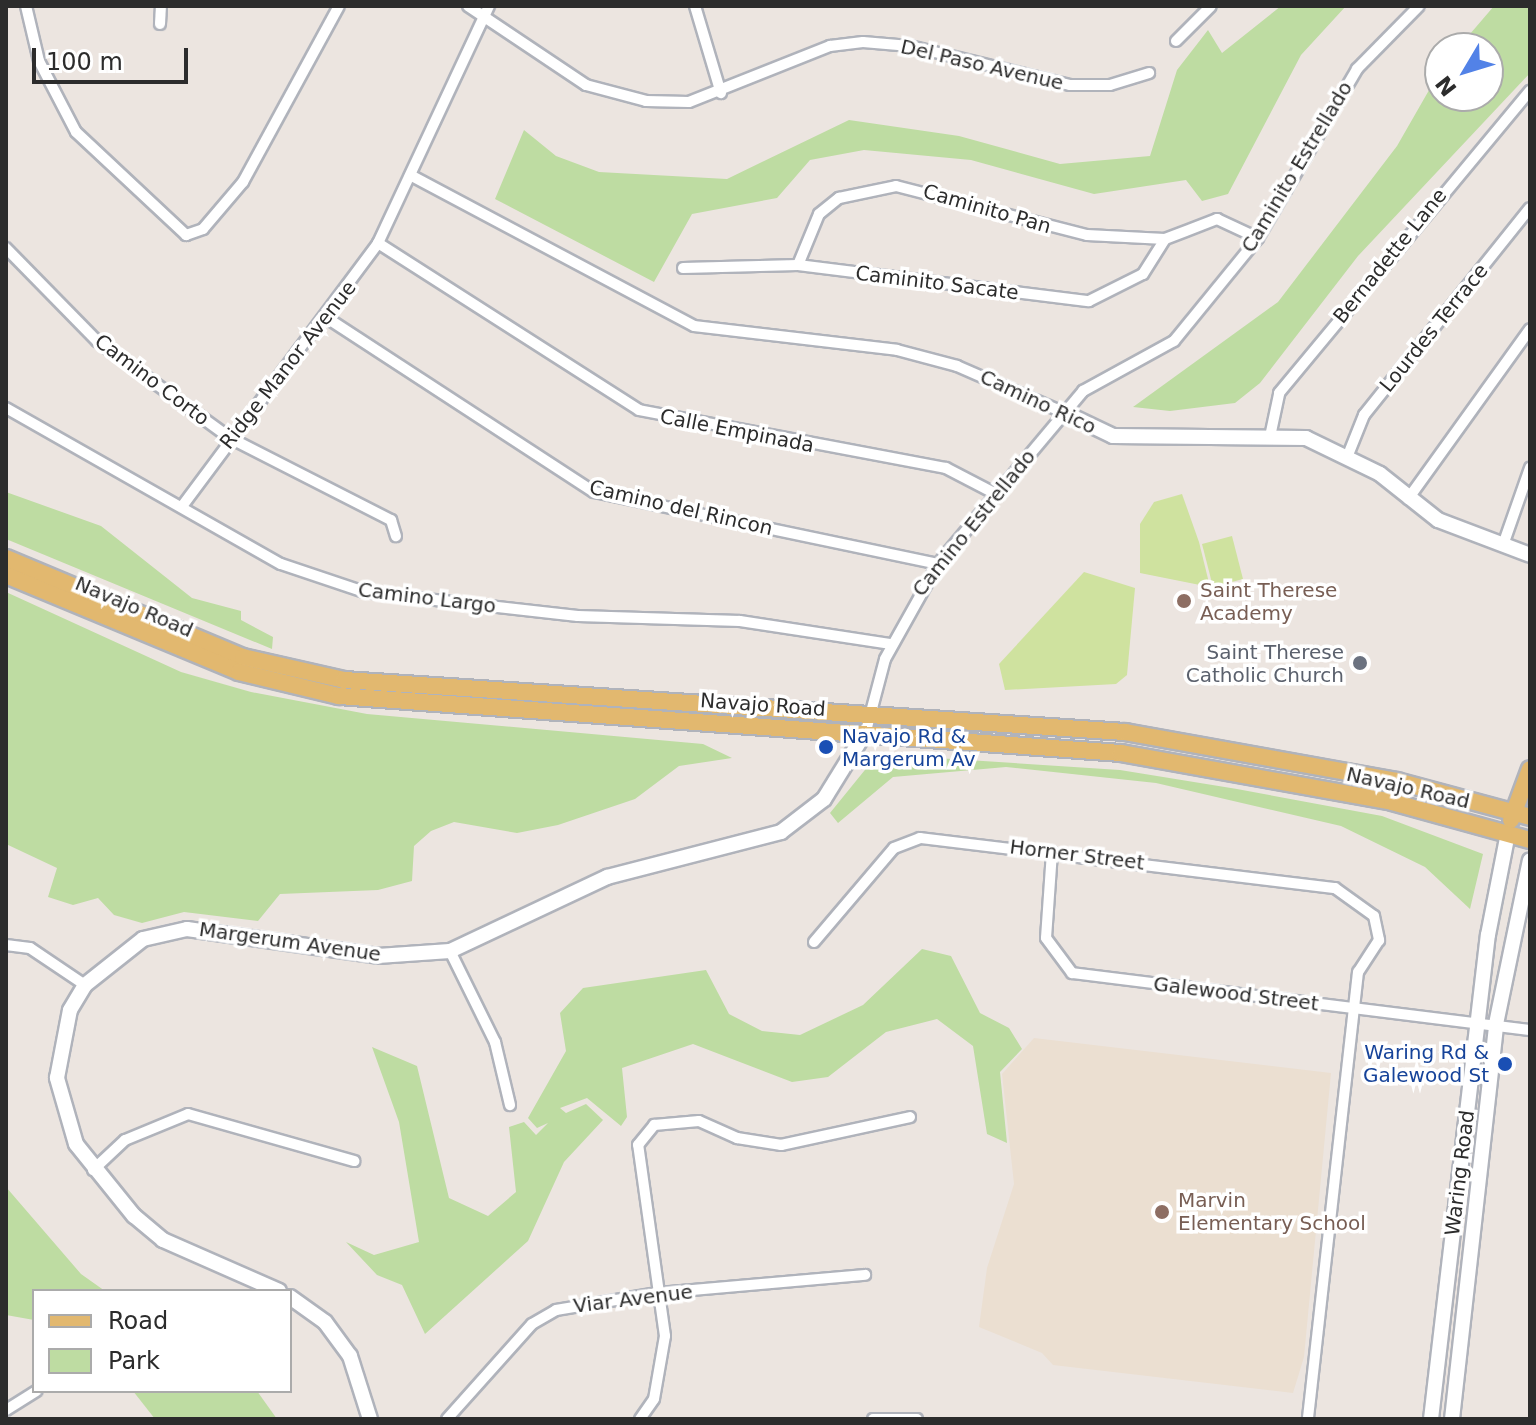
<!DOCTYPE html>
<html>
<head>
<meta charset="utf-8">
<style>
  body { margin:0 }
  #map { position:relative; width:1536px; height:1425px; overflow:hidden; background:#ece5e0; font-family:"DejaVu Sans",sans-serif }
  div>[style] { position:absolute }
  [style*='--x'] { left:calc(var(--x)*1px); top:calc(var(--y)*1px); width:calc(var(--w)*1px); rotate:calc(var(--a)*1deg) }
  .education>* { inset:0; background:#ebdfd1 }
  .green>* { inset:0; background:#bedca2 }
  .pitch>* { inset:0; background:#cfe29f }
  .roads { filter:drop-shadow(2px 0 #b0b3bb) drop-shadow(-2px 0 #b0b3bb) drop-shadow(0 2px #b0b3bb) drop-shadow(0 -2px #b0b3bb) }
  .street>* { height:10px; margin:-5px; padding:0 5px; transform-origin:5px; border-radius:5px; background:#fff }
  .secondary>* { height:14px; margin:-7px; padding:0 7px; transform-origin:7px; border-radius:7px; background:#fff }
  .primary>* { height:16px; margin:-8px; padding:0 8px; transform-origin:8px; border-radius:8px; background:#e2b86f }
  .dots>* { width:22px; height:22px; translate:-50% -50%; box-sizing:border-box; border:4px solid #fff; border-radius:50% }
  span { translate:-50% -50%; white-space:nowrap; text-align:center; line-height:1.15; -webkit-text-stroke:7px #fff; paint-order:stroke }
  .street-label { font-size:20px; color:#2c2c2c }
  .education-label { font-size:20px; color:#785e54 }
  .left { translate:0 -50%; text-align:left }
  .worship-label { font-size:20px; color:#5b616d }
  .right { translate:-100% -50%; text-align:right }
  .transit-label { font-size:20px; color:#164399 }
  .frame { position:absolute; inset:0; border:8px solid #2c2c2c; pointer-events:none }
  .legend { position:absolute; left:32px; top:1289px; width:260px; height:104px; box-sizing:border-box; background:#fff; border:2px solid #ababab; margin:0; padding:10px 14px; list-style:none; font-size:24px; color:#2c2c2c }
  .legend li { display:flex; align-items:center; gap:16px; height:40px }
  .legend b { width:40px; border:2px solid #ababab }
  .north { position:absolute; left:1424px; top:32px; width:80px; height:80px; box-sizing:border-box; background:#fff; border:2px solid #ababab; border-radius:50%; rotate:232deg; font-size:22px; font-weight:700; line-height:32px; text-align:center; color:#2c2c2c }
  .north::after { content:''; display:block; margin:auto; width:28px; height:36px; background:#5282e7; clip-path:polygon(50% 0,100% 100%,50% 72%,0 100%) }
  .scale { position:absolute; left:32px; top:48px; width:156px; height:36px; box-sizing:border-box; border:4px solid #2c2c2c; border-top:0; padding-left:10px; font-size:24px; line-height:28px; white-space:nowrap; color:#2c2c2c; -webkit-text-stroke:6px #fff; paint-order:stroke }
</style>
</head>
<body>
<div id="map">
  <div class="education">
    <div style="clip-path:polygon(1034px 1038px,1331px 1073px,1304px 1357px,1293px 1393px,1053px 1365px,1042px 1353px,979px 1327px,987px 1268px,1014px 1184px,1002px 1074px)"></div>
  </div>
  <div class="green">
    <div style="clip-path:polygon(1281px 6px,1346px 6px,1301px 55px,1228px 194px,1202px 201px,1186px 180px,1094px 194px,971px 160px,864px 150px,810px 160px,777px 198px,692px 214px,654px 282px,495px 199px,524px 130px,556px 156px,599px 172px,727px 179px,849px 120px,959px 136px,1060px 164px,1150px 156px,1177px 70px,1208px 30px,1222px 53px)"></div>
    <div style="clip-path:polygon(1494px 6px,1530px 6px,1530px 73px,1358px 256px,1260px 383px,1235px 403px,1170px 411px,1133px 407px,1278px 302px,1397px 146px,1440px 71px,1440px 96px,1488px 96px,1488px 48px,1458px 48px)"></div>
    <div style="clip-path:polygon(6px 492px,101px 526px,192px 598px,241px 611px,241px 620px,273px 637px,272px 649px,6px 539px)"></div>
    <div style="clip-path:polygon(6px 592px,181px 672px,251px 692px,367px 714px,703px 744px,732px 758px,679px 766px,635px 799px,558px 825px,517px 833px,454px 822px,431px 831px,414px 846px,412px 881px,378px 890px,280px 894px,258px 921px,184px 912px,142px 923px,114px 915px,98px 898px,73px 905px,48px 897px,57px 868px,6px 844px)"></div>
    <div style="clip-path:polygon(890px 755px,1120px 770px,1237px 789px,1382px 816px,1483px 854px,1470px 909px,1425px 867px,1341px 826px,1156px 783px,1006px 767px,893px 777px,838px 823px,830px 813px,873px 760px)"></div>
    <div style="clip-path:polygon(922px 949px,951px 956px,980px 1013px,1009px 1028px,1022px 1049px,1000px 1072px,1007px 1143px,987px 1134px,973px 1046px,937px 1019px,886px 1032px,828px 1077px,792px 1082px,693px 1044px,622px 1068px,627px 1117px,621px 1126px,587px 1098px,560px 1108px,566px 1113px,586px 1104px,603px 1120px,564px 1162px,528px 1241px,425px 1334px,402px 1285px,377px 1275px,346px 1242px,374px 1255px,419px 1242px,399px 1122px,372px 1047px,417px 1066px,449px 1198px,488px 1216px,516px 1192px,509px 1127px,524px 1122px,536px 1135px,548px 1123px,537px 1128px,528px 1118px,566px 1051px,560px 1013px,583px 988px,706px 970px,729px 1014px,762px 1031px,800px 1035px,863px 1005px)"></div>
    <div style="clip-path:polygon(6px 1187px,81px 1274px,105px 1291px,34px 1291px,34px 1320px,6px 1315px)"></div>
    <div style="clip-path:polygon(133px 1391px,257px 1391px,277px 1419px,155px 1419px)"></div>
  </div>
  <div class="pitch">
    <div style="clip-path:polygon(1182px 494px,1199px 542px,1210px 587px,1140px 573px,1140px 524px,1154px 502px)"></div>
    <div style="clip-path:polygon(1232px 536px,1243px 579px,1213px 587px,1202px 544px)"></div>
    <div style="clip-path:polygon(1084px 572px,1135px 588px,1127px 675px,1116px 684px,1005px 690px,999px 664px)"></div>
  </div>
  <div class="roads">
    <div class="street">
      <div style="--x:26;--y:6;--w:57;--a:76.7"></div>
      <div style="--x:39;--y:61;--w:80;--a:62.5"></div>
      <div style="--x:76;--y:132;--w:151;--a:43.1"></div>
      <div style="--x:186;--y:235;--w:18;--a:-19"></div>
      <div style="--x:203;--y:229;--w:62;--a:-49.6"></div>
      <div style="--x:243;--y:182;--w:200;--a:-61.4"></div>
      <div style="--x:468;--y:6;--w:142;--a:33.8"></div>
      <div style="--x:586;--y:85;--w:62;--a:14.9"></div>
      <div style="--x:646;--y:101;--w:43;--a:1.3"></div>
      <div style="--x:689;--y:102;--w:152;--a:-21.7"></div>
      <div style="--x:830;--y:46;--w:33;--a:-7"></div>
      <div style="--x:863;--y:42;--w:47;--a:4.9"></div>
      <div style="--x:910;--y:46;--w:165;--a:13.7"></div>
      <div style="--x:1070;--y:85;--w:40;--a:0"></div>
      <div style="--x:1110;--y:85;--w:41;--a:-17.1"></div>
      <div style="--x:695;--y:6;--w:91;--a:73.4"></div>
      <div style="--x:160;--y:24;--w:18;--a:-87"></div>
      <div style="--x:1176;--y:41;--w:49;--a:-45"></div>
      <div style="--x:412;--y:176;--w:319;--a:28"></div>
      <div style="--x:694;--y:326;--w:204;--a:6.7"></div>
      <div style="--x:897;--y:350;--w:62;--a:14.9"></div>
      <div style="--x:957;--y:366;--w:118;--a:23.5"></div>
      <div style="--x:378;--y:243;--w:310;--a:32.6"></div>
      <div style="--x:639;--y:410;--w:312;--a:10.7"></div>
      <div style="--x:946;--y:468;--w:54;--a:27.5"></div>
      <div style="--x:6;--y:248;--w:130;--a:45.6"></div>
      <div style="--x:97;--y:341;--w:165;--a:36.1"></div>
      <div style="--x:230;--y:438;--w:181;--a:27"></div>
      <div style="--x:391;--y:520;--w:17;--a:73"></div>
      <div style="--x:798;--y:265;--w:55;--a:-67.6"></div>
      <div style="--x:819;--y:214;--w:26;--a:-39"></div>
      <div style="--x:839;--y:198;--w:58;--a:-11.9"></div>
      <div style="--x:896;--y:186;--w:197;--a:14.4"></div>
      <div style="--x:1087;--y:235;--w:78;--a:2.9"></div>
      <div style="--x:1165;--y:239;--w:56;--a:-21"></div>
      <div style="--x:1217;--y:219;--w:45;--a:24.9"></div>
      <div style="--x:683;--y:268;--w:115;--a:-1.5"></div>
      <div style="--x:798;--y:265;--w:293;--a:7.1"></div>
      <div style="--x:1089;--y:301;--w:60;--a:-26.6"></div>
      <div style="--x:1143;--y:274;--w:41;--a:-57.8"></div>
      <div style="--x:327;--y:318;--w:319;--a:33.1"></div>
      <div style="--x:594;--y:492;--w:351;--a:11.8"></div>
      <div style="--x:6;--y:408;--w:316;--a:29.6"></div>
      <div style="--x:281;--y:564;--w:88;--a:18.6"></div>
      <div style="--x:364;--y:592;--w:215;--a:6.4"></div>
      <div style="--x:578;--y:616;--w:162;--a:1.8"></div>
      <div style="--x:740;--y:621;--w:153;--a:8.7"></div>
      <div style="--x:1271;--y:432;--w:40;--a:-78"></div>
      <div style="--x:1279;--y:393;--w:393;--a:-50.3"></div>
      <div style="--x:1348;--y:455;--w:43;--a:-68.2"></div>
      <div style="--x:1364;--y:415;--w:265;--a:-51.3"></div>
      <div style="--x:1408;--y:499;--w:209;--a:-54.3"></div>
      <div style="--x:183;--y:505;--w:327;--a:-53.3"></div>
      <div style="--x:378;--y:243;--w:262;--a:-64.9"></div>
      <div style="--x:1503;--y:545;--w:82;--a:-70.7"></div>
      <div style="--x:866;--y:731;--w:74;--a:-75.2"></div>
      <div style="--x:885;--y:659;--w:109;--a:-60.8"></div>
      <div style="--x:938;--y:564;--w:226;--a:-50"></div>
      <div style="--x:1083;--y:391;--w:104;--a:-28.8"></div>
      <div style="--x:1174;--y:341;--w:133;--a:-50.8"></div>
      <div style="--x:1258;--y:238;--w:196;--a:-59.6"></div>
      <div style="--x:1357;--y:69;--w:88;--a:-45.5"></div>
      <div style="--x:1052;--y:852;--w:86;--a:94"></div>
      <div style="--x:1046;--y:938;--w:44;--a:53.4"></div>
      <div style="--x:1072;--y:973;--w:462;--a:7.1"></div>
      <div style="--x:814;--y:942;--w:123;--a:-49.6"></div>
      <div style="--x:894;--y:848;--w:28;--a:-21"></div>
      <div style="--x:920;--y:838;--w:418;--a:6.9"></div>
      <div style="--x:1335;--y:888;--w:48;--a:35.7"></div>
      <div style="--x:1374;--y:916;--w:25;--a:78"></div>
      <div style="--x:1379;--y:940;--w:38;--a:123"></div>
      <div style="--x:1358;--y:972;--w:450;--a:96.4"></div>
      <div style="--x:6;--y:945;--w:24;--a:7"></div>
      <div style="--x:30;--y:948;--w:66;--a:33.9"></div>
      <div style="--x:450;--y:951;--w:102;--a:63.7"></div>
      <div style="--x:495;--y:1042;--w:65;--a:76.6"></div>
      <div style="--x:93;--y:1170;--w:44;--a:-43.2"></div>
      <div style="--x:125;--y:1140;--w:68;--a:-22.4"></div>
      <div style="--x:188;--y:1114;--w:173;--a:15.8"></div>
      <div style="--x:6;--y:1410;--w:36;--a:-32"></div>
      <div style="--x:447;--y:1419;--w:127;--a:-48.2"></div>
      <div style="--x:532;--y:1324;--w:28;--a:-30"></div>
      <div style="--x:556;--y:1310;--w:103;--a:-9.5"></div>
      <div style="--x:658;--y:1293;--w:208;--a:-5"></div>
      <div style="--x:640;--y:1419;--w:24;--a:-55"></div>
      <div style="--x:654;--y:1399;--w:64;--a:-80.1"></div>
      <div style="--x:665;--y:1336;--w:193;--a:-98"></div>
      <div style="--x:638;--y:1145;--w:26;--a:-51"></div>
      <div style="--x:654;--y:1125;--w:45;--a:-5.1"></div>
      <div style="--x:699;--y:1121;--w:42;--a:24.1"></div>
      <div style="--x:737;--y:1138;--w:45;--a:9"></div>
      <div style="--x:781;--y:1145;--w:132;--a:-12.2"></div>
      <div style="--x:873;--y:1419;--w:44;--a:0"></div>
    </div>
    <div class="secondary">
      <div style="--x:1065;--y:413;--w:53;--a:25.6"></div>
      <div style="--x:1113;--y:436;--w:193;--a:0.6"></div>
      <div style="--x:1306;--y:438;--w:82;--a:25.9"></div>
      <div style="--x:1380;--y:474;--w:74;--a:38.4"></div>
      <div style="--x:1438;--y:520;--w:98;--a:20.8"></div>
      <div style="--x:279;--y:1291;--w:127;--a:-156.3"></div>
      <div style="--x:163;--y:1240;--w:38;--a:-140"></div>
      <div style="--x:134;--y:1216;--w:92;--a:-128.9"></div>
      <div style="--x:76;--y:1144;--w:69;--a:-106.1"></div>
      <div style="--x:57;--y:1078;--w:69;--a:-79.2"></div>
      <div style="--x:70;--y:1010;--w:29;--a:-59"></div>
      <div style="--x:85;--y:985;--w:74;--a:-38.4"></div>
      <div style="--x:143;--y:939;--w:45;--a:-12.8"></div>
      <div style="--x:187;--y:929;--w:193;--a:8"></div>
      <div style="--x:378;--y:956;--w:72;--a:-4"></div>
      <div style="--x:450;--y:951;--w:174;--a:-25.2"></div>
      <div style="--x:607;--y:877;--w:180;--a:-14.5"></div>
      <div style="--x:781;--y:832;--w:54;--a:-37.5"></div>
      <div style="--x:824;--y:799;--w:80;--a:-58.3"></div>
      <div style="--x:290;--y:1297;--w:43;--a:35.5"></div>
      <div style="--x:325;--y:1322;--w:42;--a:53.7"></div>
      <div style="--x:350;--y:1356;--w:66;--a:72.4"></div>
      <div style="--x:1431;--y:1419;--w:487;--a:-83.3"></div>
      <div style="--x:1488;--y:935;--w:104;--a:-78.9"></div>
      <div style="--x:1452;--y:1419;--w:397;--a:-83.6"></div>
      <div style="--x:1496;--y:1024;--w:167;--a:-78.3"></div>
    </div>
    <div class="primary">
      <div style="--x:6;--y:558;--w:257;--a:22.7"></div>
      <div style="--x:243;--y:657;--w:104;--a:12.8"></div>
      <div style="--x:344;--y:680;--w:783;--a:3.81"></div>
      <div style="--x:1125;--y:732;--w:276;--a:10.2"></div>
      <div style="--x:1397;--y:781;--w:138;--a:15.1"></div>
      <div style="--x:6;--y:575;--w:252;--a:22.6"></div>
      <div style="--x:239;--y:672;--w:103;--a:13.5"></div>
      <div style="--x:339;--y:696;--w:784;--a:4.17"></div>
      <div style="--x:1121;--y:753;--w:275;--a:10.2"></div>
      <div style="--x:1392;--y:802;--w:143;--a:15.4"></div>
      <div style="--x:1511;--y:820;--w:54;--a:-69.6"></div>
    </div>
  </div>
  <div class="dots">
    <div style="left:1184px;top:601px;background:#8d6e63"></div>
    <div style="left:1360px;top:663px;background:#6b7280"></div>
    <div style="left:826px;top:747px;background:#1a4fb4"></div>
    <div style="left:1505px;top:1064px;background:#1a4fb4"></div>
    <div style="left:1162px;top:1212px;background:#8d6e63"></div>
  </div>
  <div class="street-label">
    <span style="left:982px;top:65px;rotate:13deg">Del Paso Avenue</span>
    <span style="left:1297px;top:167px;rotate:-59deg">Caminito Estrellado</span>
    <span style="left:987px;top:209px;rotate:16deg">Caminito Pan</span>
    <span style="left:1390px;top:256px;rotate:-51deg">Bernadette Lane</span>
    <span style="left:937px;top:283px;rotate:7deg">Caminito Sacate</span>
    <span style="left:1434px;top:328px;rotate:-51deg">Lourdes Terrace</span>
    <span style="left:288px;top:365px;rotate:-52deg">Ridge Manor Avenue</span>
    <span style="left:152px;top:380px;rotate:37deg">Camino Corto</span>
    <span style="left:1038px;top:402px;rotate:25deg">Camino Rico</span>
    <span style="left:737px;top:431px;rotate:11deg">Calle Empinada</span>
    <span style="left:681px;top:508px;rotate:13deg">Camino del Rincon</span>
    <span style="left:974px;top:523px;rotate:-51deg">Camino Estrellado</span>
    <span style="left:427px;top:598px;rotate:7deg">Camino Largo</span>
    <span style="left:134px;top:607px;rotate:23deg">Navajo Road</span>
    <span style="left:763px;top:705px;rotate:4deg">Navajo Road</span>
    <span style="left:1408px;top:788px;rotate:13deg">Navajo Road</span>
    <span style="left:1077px;top:855px;rotate:7deg">Horner Street</span>
    <span style="left:290px;top:942px;rotate:8deg">Margerum Avenue</span>
    <span style="left:1236px;top:994px;rotate:7deg">Galewood Street</span>
    <span style="left:1460px;top:1173px;rotate:-83deg">Waring Road</span>
    <span style="left:633px;top:1299px;rotate:-7deg">Viar Avenue</span>
  </div>
  <div class="education-label">
    <span class="left" style="left:1200px;top:602px">Saint Therese<br>Academy</span>
    <span class="left" style="left:1178px;top:1212px">Marvin<br>Elementary School</span>
  </div>
  <div class="worship-label">
    <span class="right" style="left:1344px;top:664px">Saint Therese<br>Catholic Church</span>
  </div>
  <div class="transit-label">
    <span class="left" style="left:842px;top:748px">Navajo Rd &amp;<br>Margerum Av</span>
    <span class="right" style="left:1489px;top:1064px">Waring Rd &amp;<br>Galewood St</span>
  </div>
  <div class="frame"></div>
  <ul class="legend">
  <li><b style="height:10px;background:#e2b86f"></b>Road</li>
  <li><b style="height:22px;background:#bedca2"></b>Park</li>
  </ul>
  <div class="north">N</div>
  <div class="scale">100 m</div>
</div>
</body>
</html>
